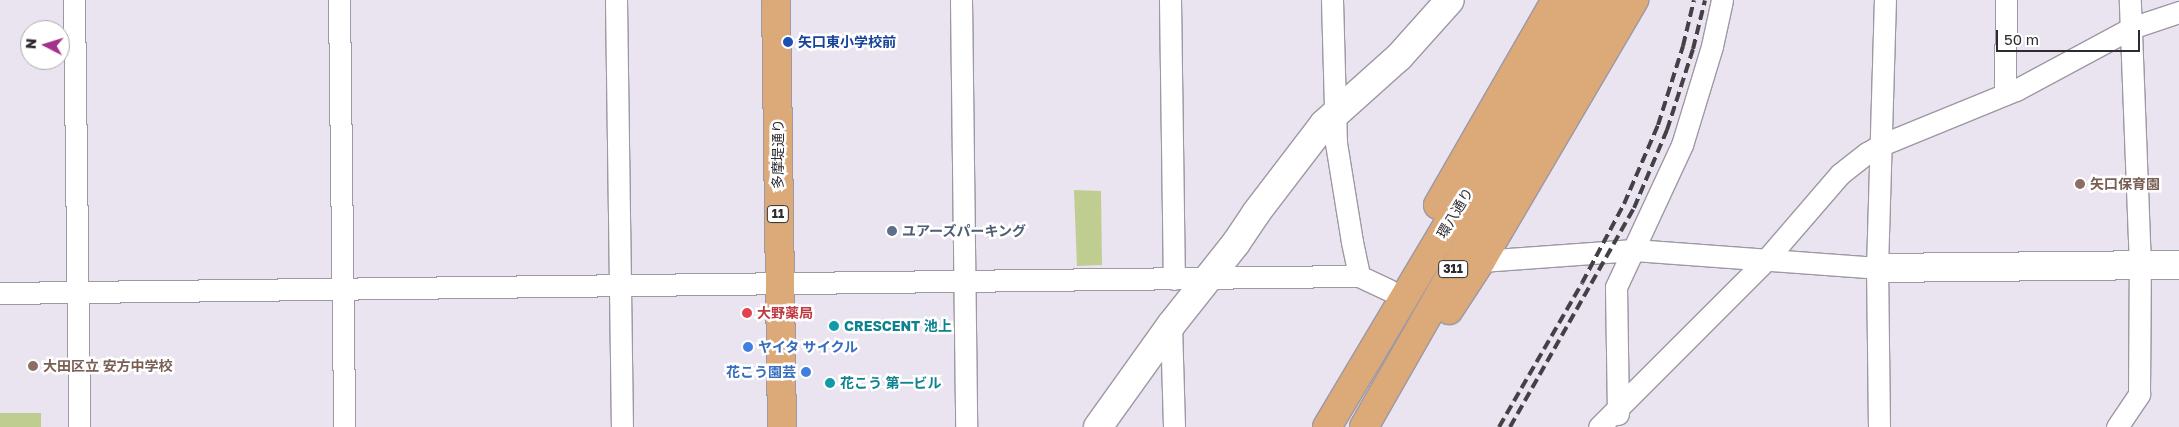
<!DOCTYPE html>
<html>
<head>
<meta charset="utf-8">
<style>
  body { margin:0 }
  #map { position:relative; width:2179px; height:427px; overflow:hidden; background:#eae4f0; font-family:"Golos Text","Noto Sans JP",sans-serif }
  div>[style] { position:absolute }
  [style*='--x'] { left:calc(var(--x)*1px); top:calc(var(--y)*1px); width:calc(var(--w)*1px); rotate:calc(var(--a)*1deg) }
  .green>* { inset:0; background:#bfce90 }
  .roads { filter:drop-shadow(1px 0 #9e98a3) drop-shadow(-1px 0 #9e98a3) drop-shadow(0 1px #9e98a3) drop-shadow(0 -1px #9e98a3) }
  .minor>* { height:21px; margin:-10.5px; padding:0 10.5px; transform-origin:10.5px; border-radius:10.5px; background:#fff }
  .tertiary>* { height:28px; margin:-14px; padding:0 14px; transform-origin:14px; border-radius:14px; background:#fff }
  .primary>* { height:28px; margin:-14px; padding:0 14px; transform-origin:14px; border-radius:14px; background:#dca979 }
  .rail>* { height:4px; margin-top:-2px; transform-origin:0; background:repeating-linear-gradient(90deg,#444146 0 10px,transparent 0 15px) }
  .dots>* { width:14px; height:14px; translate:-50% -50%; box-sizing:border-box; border:2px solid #fff; border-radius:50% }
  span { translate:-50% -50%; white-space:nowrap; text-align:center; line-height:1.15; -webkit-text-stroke:5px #fff; paint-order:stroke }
  .shield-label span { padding:1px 4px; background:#fff; border:1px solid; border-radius:4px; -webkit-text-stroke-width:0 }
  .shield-label { font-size:12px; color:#2e2b30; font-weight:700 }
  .transit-label { font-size:14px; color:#164399; font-weight:700 }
  .left { translate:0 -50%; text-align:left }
  .street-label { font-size:14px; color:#2e2b30 }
  .education-label { font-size:14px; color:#785e54; font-weight:700 }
  .service-label { font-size:14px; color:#4e5e75; font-weight:700 }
  .health-label { font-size:14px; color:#be3a42; font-weight:700 }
  .culture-label { font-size:14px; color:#0d838f; font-weight:700 }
  .shop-label { font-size:14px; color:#366cbe; font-weight:700 }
  .right { translate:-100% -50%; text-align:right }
  .north { position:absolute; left:20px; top:20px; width:50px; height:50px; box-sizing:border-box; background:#fff; border:1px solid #abaaac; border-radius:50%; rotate:275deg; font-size:14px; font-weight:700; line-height:20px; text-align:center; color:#2e2b30 }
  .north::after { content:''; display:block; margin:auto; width:18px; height:22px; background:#a4318c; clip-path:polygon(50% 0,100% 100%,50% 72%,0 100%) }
  .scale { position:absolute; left:1996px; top:30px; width:144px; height:22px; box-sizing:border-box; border:2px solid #2e2b30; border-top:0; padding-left:6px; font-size:15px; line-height:18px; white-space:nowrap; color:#2e2b30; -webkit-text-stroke:4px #fff; paint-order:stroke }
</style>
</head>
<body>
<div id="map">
  <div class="green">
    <div style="clip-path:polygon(1074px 190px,1101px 191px,1102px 265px,1077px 266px)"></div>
    <div style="clip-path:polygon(0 413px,41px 413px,41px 427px,0 427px)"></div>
  </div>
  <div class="roads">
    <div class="minor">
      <div style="--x:74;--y:0;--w:427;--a:89.3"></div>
      <div style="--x:339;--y:0;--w:427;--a:89.3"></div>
      <div style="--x:616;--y:0;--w:427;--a:89.2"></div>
      <div style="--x:961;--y:0;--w:427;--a:89.3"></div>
      <div style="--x:1170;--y:0;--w:279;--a:89.2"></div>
      <div style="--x:1332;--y:0;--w:143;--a:88.4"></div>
      <div style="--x:1336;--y:143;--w:100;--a:80.8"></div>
      <div style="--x:1352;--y:242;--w:35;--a:78"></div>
      <div style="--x:1359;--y:276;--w:33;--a:25"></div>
      <div style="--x:2005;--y:94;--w:94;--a:-89.4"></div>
      <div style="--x:1481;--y:261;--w:153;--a:-4.1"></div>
      <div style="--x:1634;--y:250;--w:244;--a:4.2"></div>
      <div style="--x:0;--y:293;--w:1359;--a:-0.72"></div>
      <div style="--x:1171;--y:325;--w:102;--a:88.3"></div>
      <div style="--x:1618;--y:414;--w:127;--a:-90.9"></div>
      <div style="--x:1616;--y:287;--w:157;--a:-65.1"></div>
      <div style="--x:1682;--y:145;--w:103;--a:-73.1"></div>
      <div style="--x:1712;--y:46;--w:47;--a:-77.7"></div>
      <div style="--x:1599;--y:427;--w:235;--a:-45"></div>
      <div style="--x:1765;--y:261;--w:115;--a:-49.2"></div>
      <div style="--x:1840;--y:174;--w:34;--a:-38"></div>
      <div style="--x:1867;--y:153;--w:16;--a:-30"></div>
      <div style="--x:1881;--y:145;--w:146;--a:-22.2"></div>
      <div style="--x:2016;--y:90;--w:131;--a:-28.3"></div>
      <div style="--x:2131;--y:28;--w:51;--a:-18.4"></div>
      <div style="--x:1879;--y:427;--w:159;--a:-90.7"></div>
      <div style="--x:1877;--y:268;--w:268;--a:-88.3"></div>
      <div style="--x:2117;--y:427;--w:40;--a:-56"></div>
      <div style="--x:2139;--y:394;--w:128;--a:-89.6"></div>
      <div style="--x:2140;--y:266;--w:266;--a:-92.2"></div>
    </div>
    <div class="tertiary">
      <div style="--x:1877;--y:268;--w:302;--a:-0.6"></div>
      <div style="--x:1098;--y:427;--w:125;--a:-54.4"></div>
      <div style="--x:1171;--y:325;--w:105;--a:-51.6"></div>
      <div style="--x:1236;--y:243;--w:36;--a:-56"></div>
      <div style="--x:1256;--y:213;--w:112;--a:-52.6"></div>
      <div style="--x:1324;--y:124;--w:101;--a:-41.8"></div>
      <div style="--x:1399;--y:57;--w:76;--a:-48.2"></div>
    </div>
    <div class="primary">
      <div style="--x:776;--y:0;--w:427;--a:89.2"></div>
      <div style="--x:1438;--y:205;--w:237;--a:-60.1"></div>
      <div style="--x:1449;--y:310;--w:59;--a:-56.9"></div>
      <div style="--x:1481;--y:261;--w:303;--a:-59.6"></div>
      <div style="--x:1327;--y:427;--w:497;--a:-59.2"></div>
      <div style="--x:1364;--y:427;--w:492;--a:-60.3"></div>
    </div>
  </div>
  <div class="rail">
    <div style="--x:1499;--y:427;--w:166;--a:-60"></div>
    <div style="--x:1582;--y:283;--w:89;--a:-62"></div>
    <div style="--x:1624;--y:204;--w:86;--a:-66.7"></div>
    <div style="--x:1658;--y:125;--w:83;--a:-72.4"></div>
    <div style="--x:1683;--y:46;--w:47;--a:-76.6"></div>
    <div style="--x:1510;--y:427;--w:252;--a:-60.5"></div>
    <div style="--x:1634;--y:208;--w:85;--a:-67.1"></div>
    <div style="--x:1667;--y:130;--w:85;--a:-72.2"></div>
    <div style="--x:1693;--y:49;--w:50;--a:-76.2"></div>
  </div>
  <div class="dots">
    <div style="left:788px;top:42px;background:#1a4fb4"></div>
    <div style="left:2080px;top:184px;background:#8d6e63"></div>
    <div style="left:892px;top:231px;background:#5c6f8a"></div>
    <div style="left:747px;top:313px;background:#e0444e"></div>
    <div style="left:834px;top:326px;background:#0f9aa8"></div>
    <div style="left:748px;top:347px;background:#3f7fe0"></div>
    <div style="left:33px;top:366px;background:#8d6e63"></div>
    <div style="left:806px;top:372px;background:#3f7fe0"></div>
    <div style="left:830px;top:383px;background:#0f9aa8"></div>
  </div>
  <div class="shield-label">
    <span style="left:778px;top:214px">11</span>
    <span style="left:1453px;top:269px">311</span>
  </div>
  <div class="transit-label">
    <span class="left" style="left:798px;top:42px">矢口東小学校前</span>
  </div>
  <div class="street-label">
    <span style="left:778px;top:154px;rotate:-90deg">多摩堤通り</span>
    <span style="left:1455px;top:213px;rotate:-59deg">環八通り</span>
  </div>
  <div class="education-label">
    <span class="left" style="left:2090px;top:184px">矢口保育園</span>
    <span class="left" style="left:43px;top:366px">大田区立 安方中学校</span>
  </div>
  <div class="service-label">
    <span class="left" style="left:902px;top:231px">ユアーズパーキング</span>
  </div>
  <div class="health-label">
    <span class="left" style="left:757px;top:313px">大野薬局</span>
  </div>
  <div class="culture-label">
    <span class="left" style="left:844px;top:326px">CRESCENT 池上</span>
    <span class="left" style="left:840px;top:383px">花こう 第一ビル</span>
  </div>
  <div class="shop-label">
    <span class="left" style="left:758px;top:347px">ヤイタ サイクル</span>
    <span class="right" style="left:796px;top:372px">花こう園芸</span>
  </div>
  <div class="north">N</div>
  <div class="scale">50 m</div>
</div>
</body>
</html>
